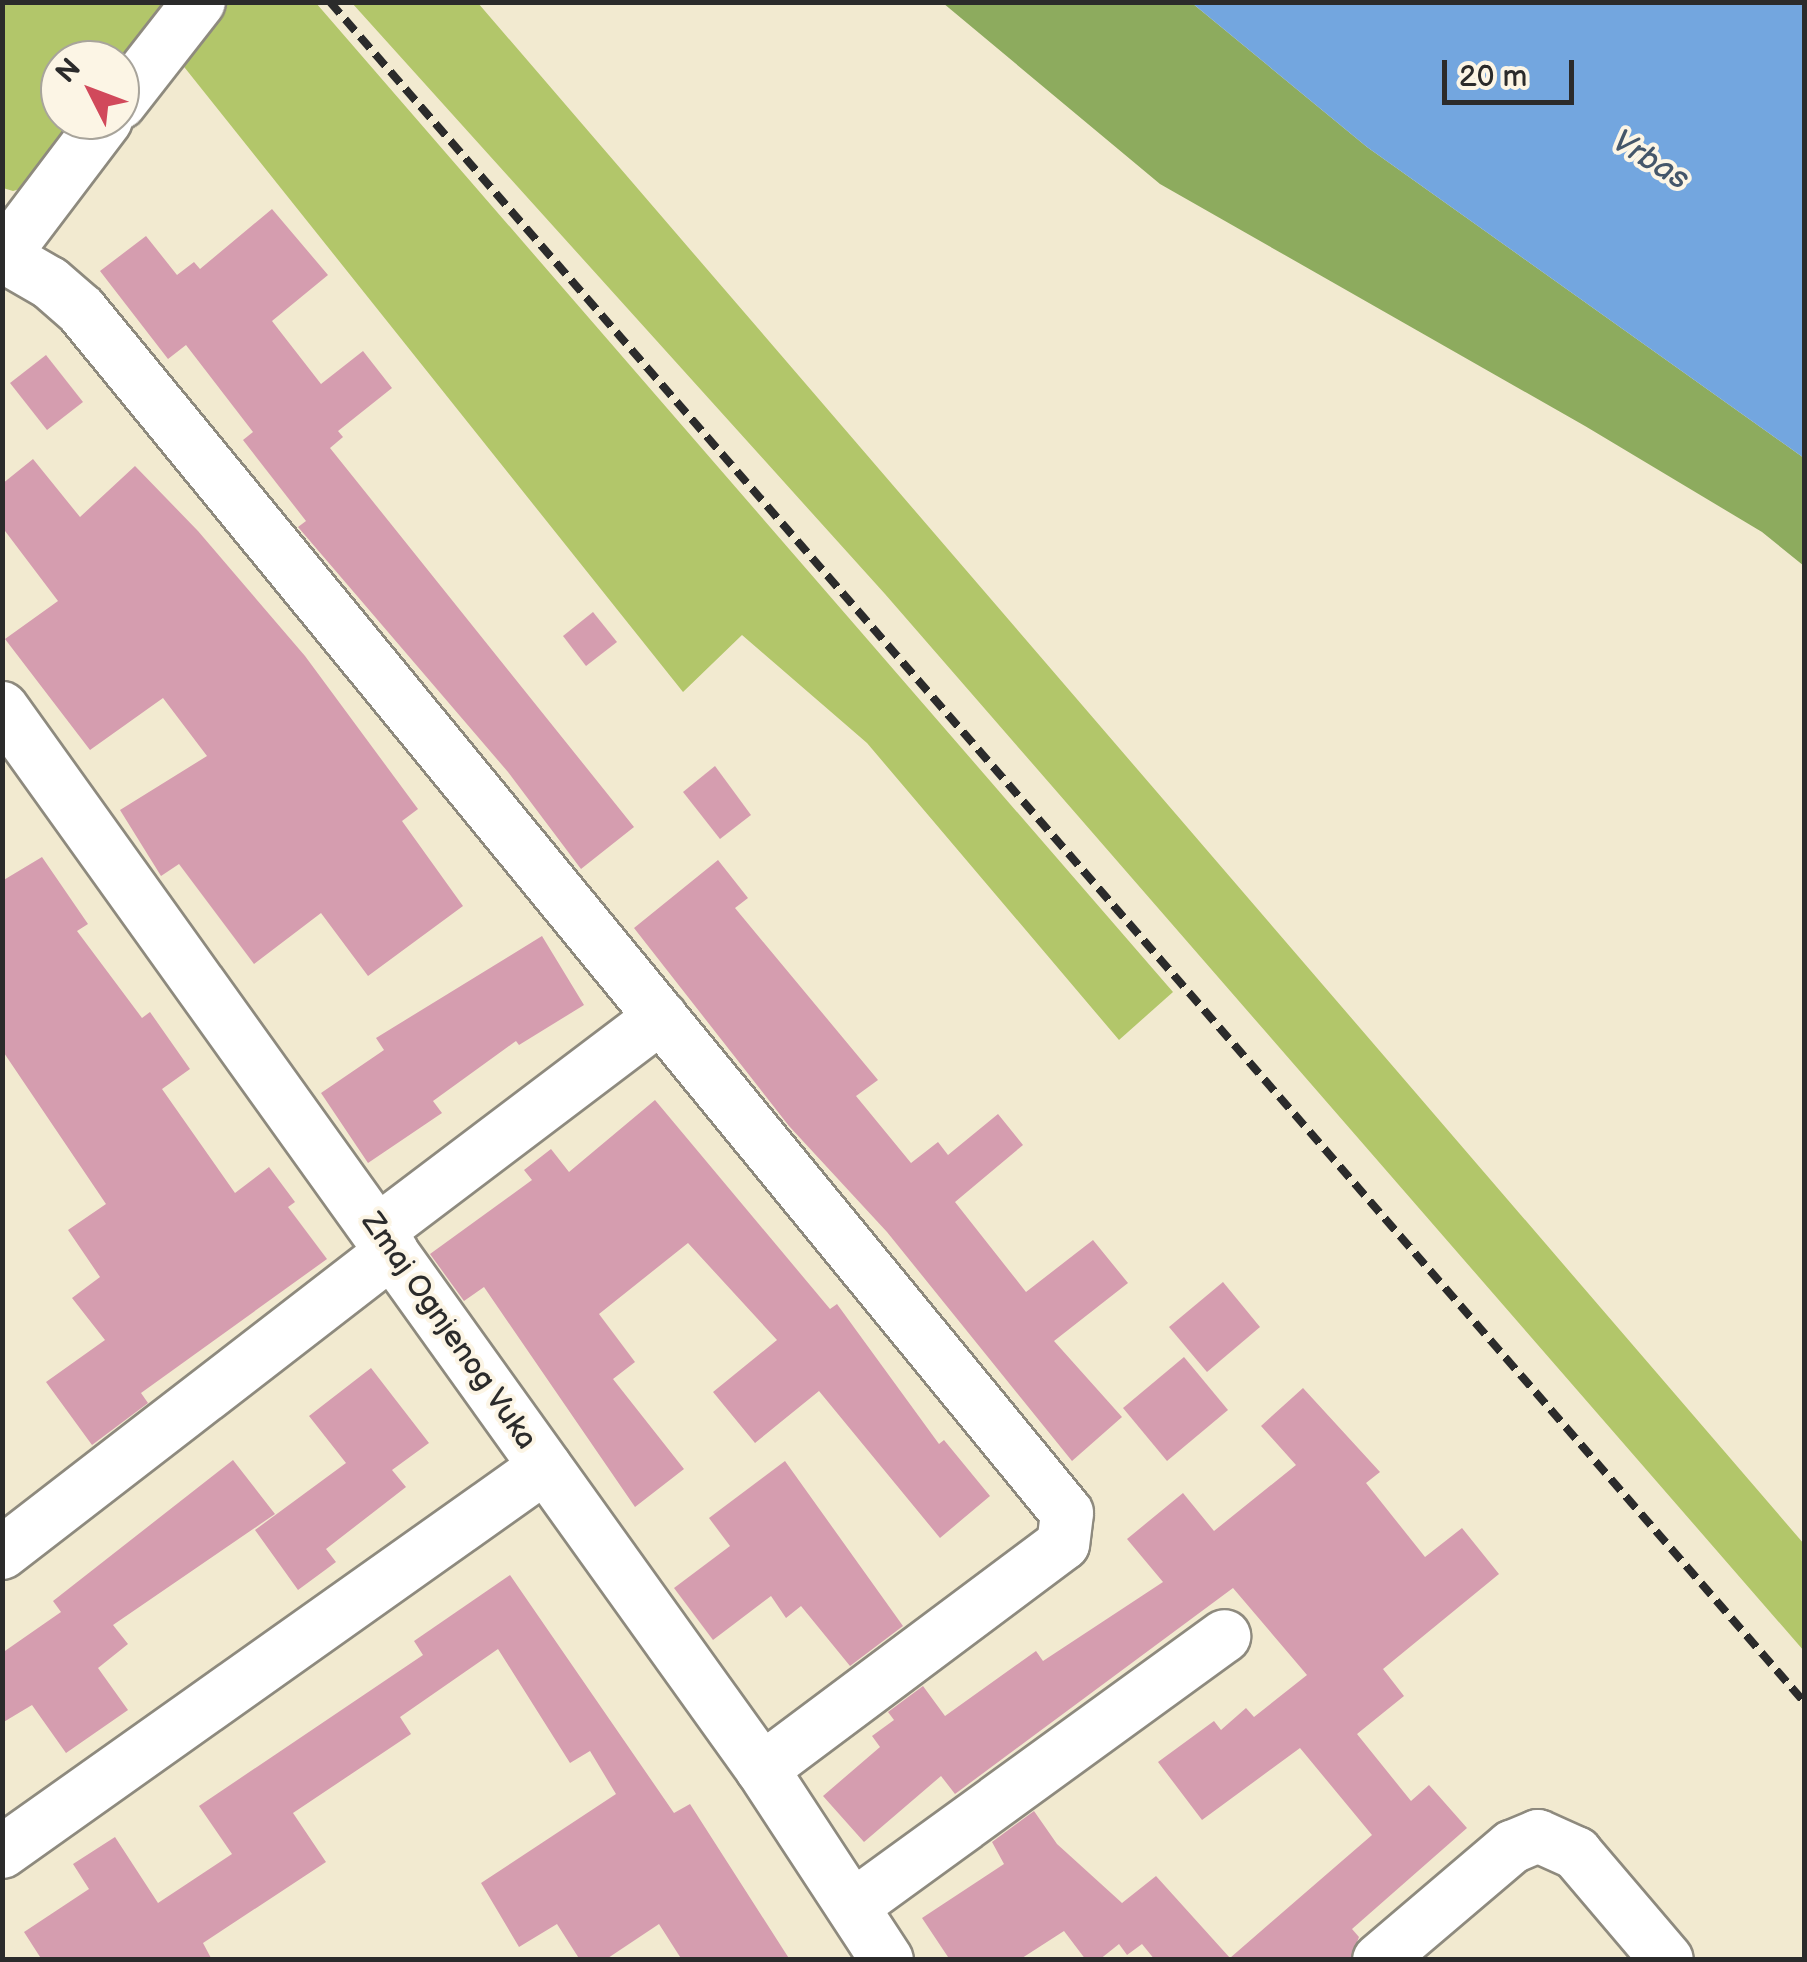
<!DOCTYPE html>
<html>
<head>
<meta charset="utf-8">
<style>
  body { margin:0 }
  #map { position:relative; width:1807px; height:1962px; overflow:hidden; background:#f2ead0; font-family:"Balsamiq Sans",sans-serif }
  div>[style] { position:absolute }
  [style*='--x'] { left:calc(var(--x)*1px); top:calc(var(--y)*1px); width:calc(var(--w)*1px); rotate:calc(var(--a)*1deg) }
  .green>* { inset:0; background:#b2c66a }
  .forest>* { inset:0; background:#8dab5e }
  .water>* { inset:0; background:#73a6df }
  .building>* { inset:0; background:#d59daf }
  .roads { filter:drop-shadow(2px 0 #8e8a7e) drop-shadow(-2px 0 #8e8a7e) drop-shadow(0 2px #8e8a7e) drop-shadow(0 -2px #8e8a7e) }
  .minor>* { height:52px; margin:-26px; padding:0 26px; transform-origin:26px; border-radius:26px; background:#fff }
  .rail>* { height:8px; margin-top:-4px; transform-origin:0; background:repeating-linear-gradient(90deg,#2b2b2b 0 15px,transparent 0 23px) }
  span { translate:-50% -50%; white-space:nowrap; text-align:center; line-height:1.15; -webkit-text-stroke:8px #fcf5e5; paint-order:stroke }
  .street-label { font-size:30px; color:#2b2b2b }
  .water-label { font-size:32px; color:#44566a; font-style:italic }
  .frame { position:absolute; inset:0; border:5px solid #2b2b2b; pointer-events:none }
  .north { position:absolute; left:40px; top:40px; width:100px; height:100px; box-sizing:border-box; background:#fcf5e5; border:2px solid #a8a49b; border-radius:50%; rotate:312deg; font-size:28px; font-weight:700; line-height:40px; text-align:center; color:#2b2b2b }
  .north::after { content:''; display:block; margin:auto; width:35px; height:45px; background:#d1495b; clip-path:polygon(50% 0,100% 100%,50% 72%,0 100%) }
  .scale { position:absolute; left:1442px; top:60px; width:132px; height:45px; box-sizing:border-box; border:5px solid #2b2b2b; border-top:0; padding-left:12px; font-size:30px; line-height:35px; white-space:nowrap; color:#2b2b2b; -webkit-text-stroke:8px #fcf5e5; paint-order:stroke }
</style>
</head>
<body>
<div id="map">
  <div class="green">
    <div style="clip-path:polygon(2px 3px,185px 3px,120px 82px,120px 60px,60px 60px,60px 120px,89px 120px,37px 184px,13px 191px,3px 188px)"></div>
    <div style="clip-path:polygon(216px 3px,316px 3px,1173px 992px,1119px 1040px,867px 743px,742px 635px,683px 692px,173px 53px)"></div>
    <div style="clip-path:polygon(352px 3px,478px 3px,1804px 1544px,1804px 1651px,885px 594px)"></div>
  </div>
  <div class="forest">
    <div style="clip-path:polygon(943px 3px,1192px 3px,1367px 147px,1804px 458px,1804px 566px,1762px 532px,1585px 426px,1160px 184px)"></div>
  </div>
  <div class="water">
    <div style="clip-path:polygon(1192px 3px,1804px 3px,1804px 458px,1367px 147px)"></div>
  </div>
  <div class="building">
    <div style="clip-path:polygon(272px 209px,328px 275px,272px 321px,321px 384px,363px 351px,392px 388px,338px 431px,343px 437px,330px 448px,634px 827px,581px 869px,508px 772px,298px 527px,306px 521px,243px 440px,253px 432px,186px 345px,168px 359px,100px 271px,146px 236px,177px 275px,194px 262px,200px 269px)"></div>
    <div style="clip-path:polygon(46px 355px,83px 402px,47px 430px,10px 383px)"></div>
    <div style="clip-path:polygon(33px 459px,80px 517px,135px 466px,198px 531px,305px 656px,418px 809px,402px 821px,463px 906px,368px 976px,321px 913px,254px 964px,179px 864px,161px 876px,120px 810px,207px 756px,163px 698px,90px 750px,5px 639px,58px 601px,2px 527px,2px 484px)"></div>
    <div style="clip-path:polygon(593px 612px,617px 642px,586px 666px,563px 636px)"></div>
    <div style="clip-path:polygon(715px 766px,751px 815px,720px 839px,683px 792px)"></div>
    <div style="clip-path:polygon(42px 857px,88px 924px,77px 931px,142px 1018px,150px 1012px,190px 1069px,162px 1089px,235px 1193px,269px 1167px,295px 1202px,288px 1207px,327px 1259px,141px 1393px,148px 1403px,92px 1445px,46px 1382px,105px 1340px,72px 1298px,100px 1277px,68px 1230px,106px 1204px,2px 1050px,2px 881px)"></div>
    <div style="clip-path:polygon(718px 860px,748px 898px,735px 908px,878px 1080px,856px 1096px,911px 1163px,938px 1142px,948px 1155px,998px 1114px,1023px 1145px,955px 1202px,1026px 1292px,1093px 1240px,1128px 1283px,1054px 1341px,1122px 1417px,1072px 1461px,887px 1232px,789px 1126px,634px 928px)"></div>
    <div style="clip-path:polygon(542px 936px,584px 1005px,519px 1045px,516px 1041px,433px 1101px,442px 1113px,368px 1163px,321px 1093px,384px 1050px,376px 1038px)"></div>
    <div style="clip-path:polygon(655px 1100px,830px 1309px,837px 1304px,939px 1444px,944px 1440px,990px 1496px,940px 1538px,819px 1391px,755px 1443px,713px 1392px,777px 1340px,688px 1243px,599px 1314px,635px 1362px,613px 1379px,684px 1469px,635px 1507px,484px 1287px,464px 1301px,430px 1254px,532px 1180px,524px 1170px,551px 1149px,569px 1172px)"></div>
    <div style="clip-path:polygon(1223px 1282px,1260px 1327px,1207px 1372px,1169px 1327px)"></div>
    <div style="clip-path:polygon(1184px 1357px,1228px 1410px,1167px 1461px,1123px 1408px)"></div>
    <div style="clip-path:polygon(371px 1368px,429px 1443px,392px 1470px,406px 1487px,326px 1549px,336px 1562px,298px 1590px,255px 1530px,346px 1463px,309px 1416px)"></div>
    <div style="clip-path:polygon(1303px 1388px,1380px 1472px,1366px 1483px,1425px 1557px,1462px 1528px,1499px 1574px,1383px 1669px,1404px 1696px,1357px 1734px,1411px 1801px,1429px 1785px,1467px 1828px,1352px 1929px,1359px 1937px,1350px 1960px,1155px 1960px,1142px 1944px,1127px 1955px,1119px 1944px,1099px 1960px,1086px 1960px,1064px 1931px,1019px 1960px,950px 1960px,922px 1918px,1004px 1864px,992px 1842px,1034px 1811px,1057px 1844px,1122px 1903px,1156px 1876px,1230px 1958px,1372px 1835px,1300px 1748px,1202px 1820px,1158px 1762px,1214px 1721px,1221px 1730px,1246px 1708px,1254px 1717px,1307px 1675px,1233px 1588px,955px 1794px,941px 1776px,864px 1842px,823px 1796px,880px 1747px,872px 1736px,894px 1720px,888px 1712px,923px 1686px,945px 1716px,1036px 1651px,1043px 1661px,1163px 1582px,1127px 1539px,1183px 1493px,1214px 1531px,1296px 1465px,1261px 1426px)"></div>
    <div style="clip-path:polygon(233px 1460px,275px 1514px,113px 1625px,128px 1644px,98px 1668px,128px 1710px,66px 1753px,32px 1705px,2px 1723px,2px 1653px,61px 1612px,53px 1601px)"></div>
    <div style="clip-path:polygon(785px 1461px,903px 1626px,850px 1666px,801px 1606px,786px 1618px,771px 1596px,713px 1640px,674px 1588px,730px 1546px,709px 1518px)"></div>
    <div style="clip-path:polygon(510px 1575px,674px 1813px,690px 1804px,790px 1960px,682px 1960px,659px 1924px,605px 1960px,580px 1960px,557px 1924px,519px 1947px,481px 1883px,616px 1794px,590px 1751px,570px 1763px,498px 1649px,400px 1717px,411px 1734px,293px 1813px,326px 1862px,203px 1943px,212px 1960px,42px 1960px,24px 1932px,89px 1889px,73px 1864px,115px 1837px,158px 1903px,232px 1854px,199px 1806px,423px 1655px,414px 1641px)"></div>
  </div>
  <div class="roads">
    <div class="minor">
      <div style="--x:120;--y:103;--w:128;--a:-52"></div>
      <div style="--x:106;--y:120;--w:171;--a:127.1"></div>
      <div style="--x:3;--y:256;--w:54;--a:29.9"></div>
      <div style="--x:50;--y:283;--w:41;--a:41.1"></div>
      <div style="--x:81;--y:310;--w:1555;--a:50.66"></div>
      <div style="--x:1067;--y:1513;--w:31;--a:97"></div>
      <div style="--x:1063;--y:1544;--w:376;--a:143.2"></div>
      <div style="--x:2;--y:708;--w:1305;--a:54.39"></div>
      <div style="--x:762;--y:1769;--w:228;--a:56.8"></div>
      <div style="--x:378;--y:1231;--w:355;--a:-37.1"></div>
      <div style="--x:2;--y:1553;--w:493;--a:-37.7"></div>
      <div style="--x:2;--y:1852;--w:666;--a:-35.34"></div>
      <div style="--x:853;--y:1906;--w:459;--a:-36"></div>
      <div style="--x:1379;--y:1960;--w:175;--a:-40.4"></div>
      <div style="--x:1512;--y:1847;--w:28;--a:-23"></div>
      <div style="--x:1538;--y:1836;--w:42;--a:24.1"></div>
      <div style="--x:1576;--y:1853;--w:140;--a:49.6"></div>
    </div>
  </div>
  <div class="rail">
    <div style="--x:330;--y:2;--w:2250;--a:49.07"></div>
  </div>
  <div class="street-label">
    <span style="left:449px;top:1331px;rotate:55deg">Zmaj Ognjenog Vuka</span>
  </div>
  <div class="water-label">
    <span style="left:1650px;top:161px;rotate:32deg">Vrbas</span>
  </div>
  <div class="frame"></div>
  <div class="north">N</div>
  <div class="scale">20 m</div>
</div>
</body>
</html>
